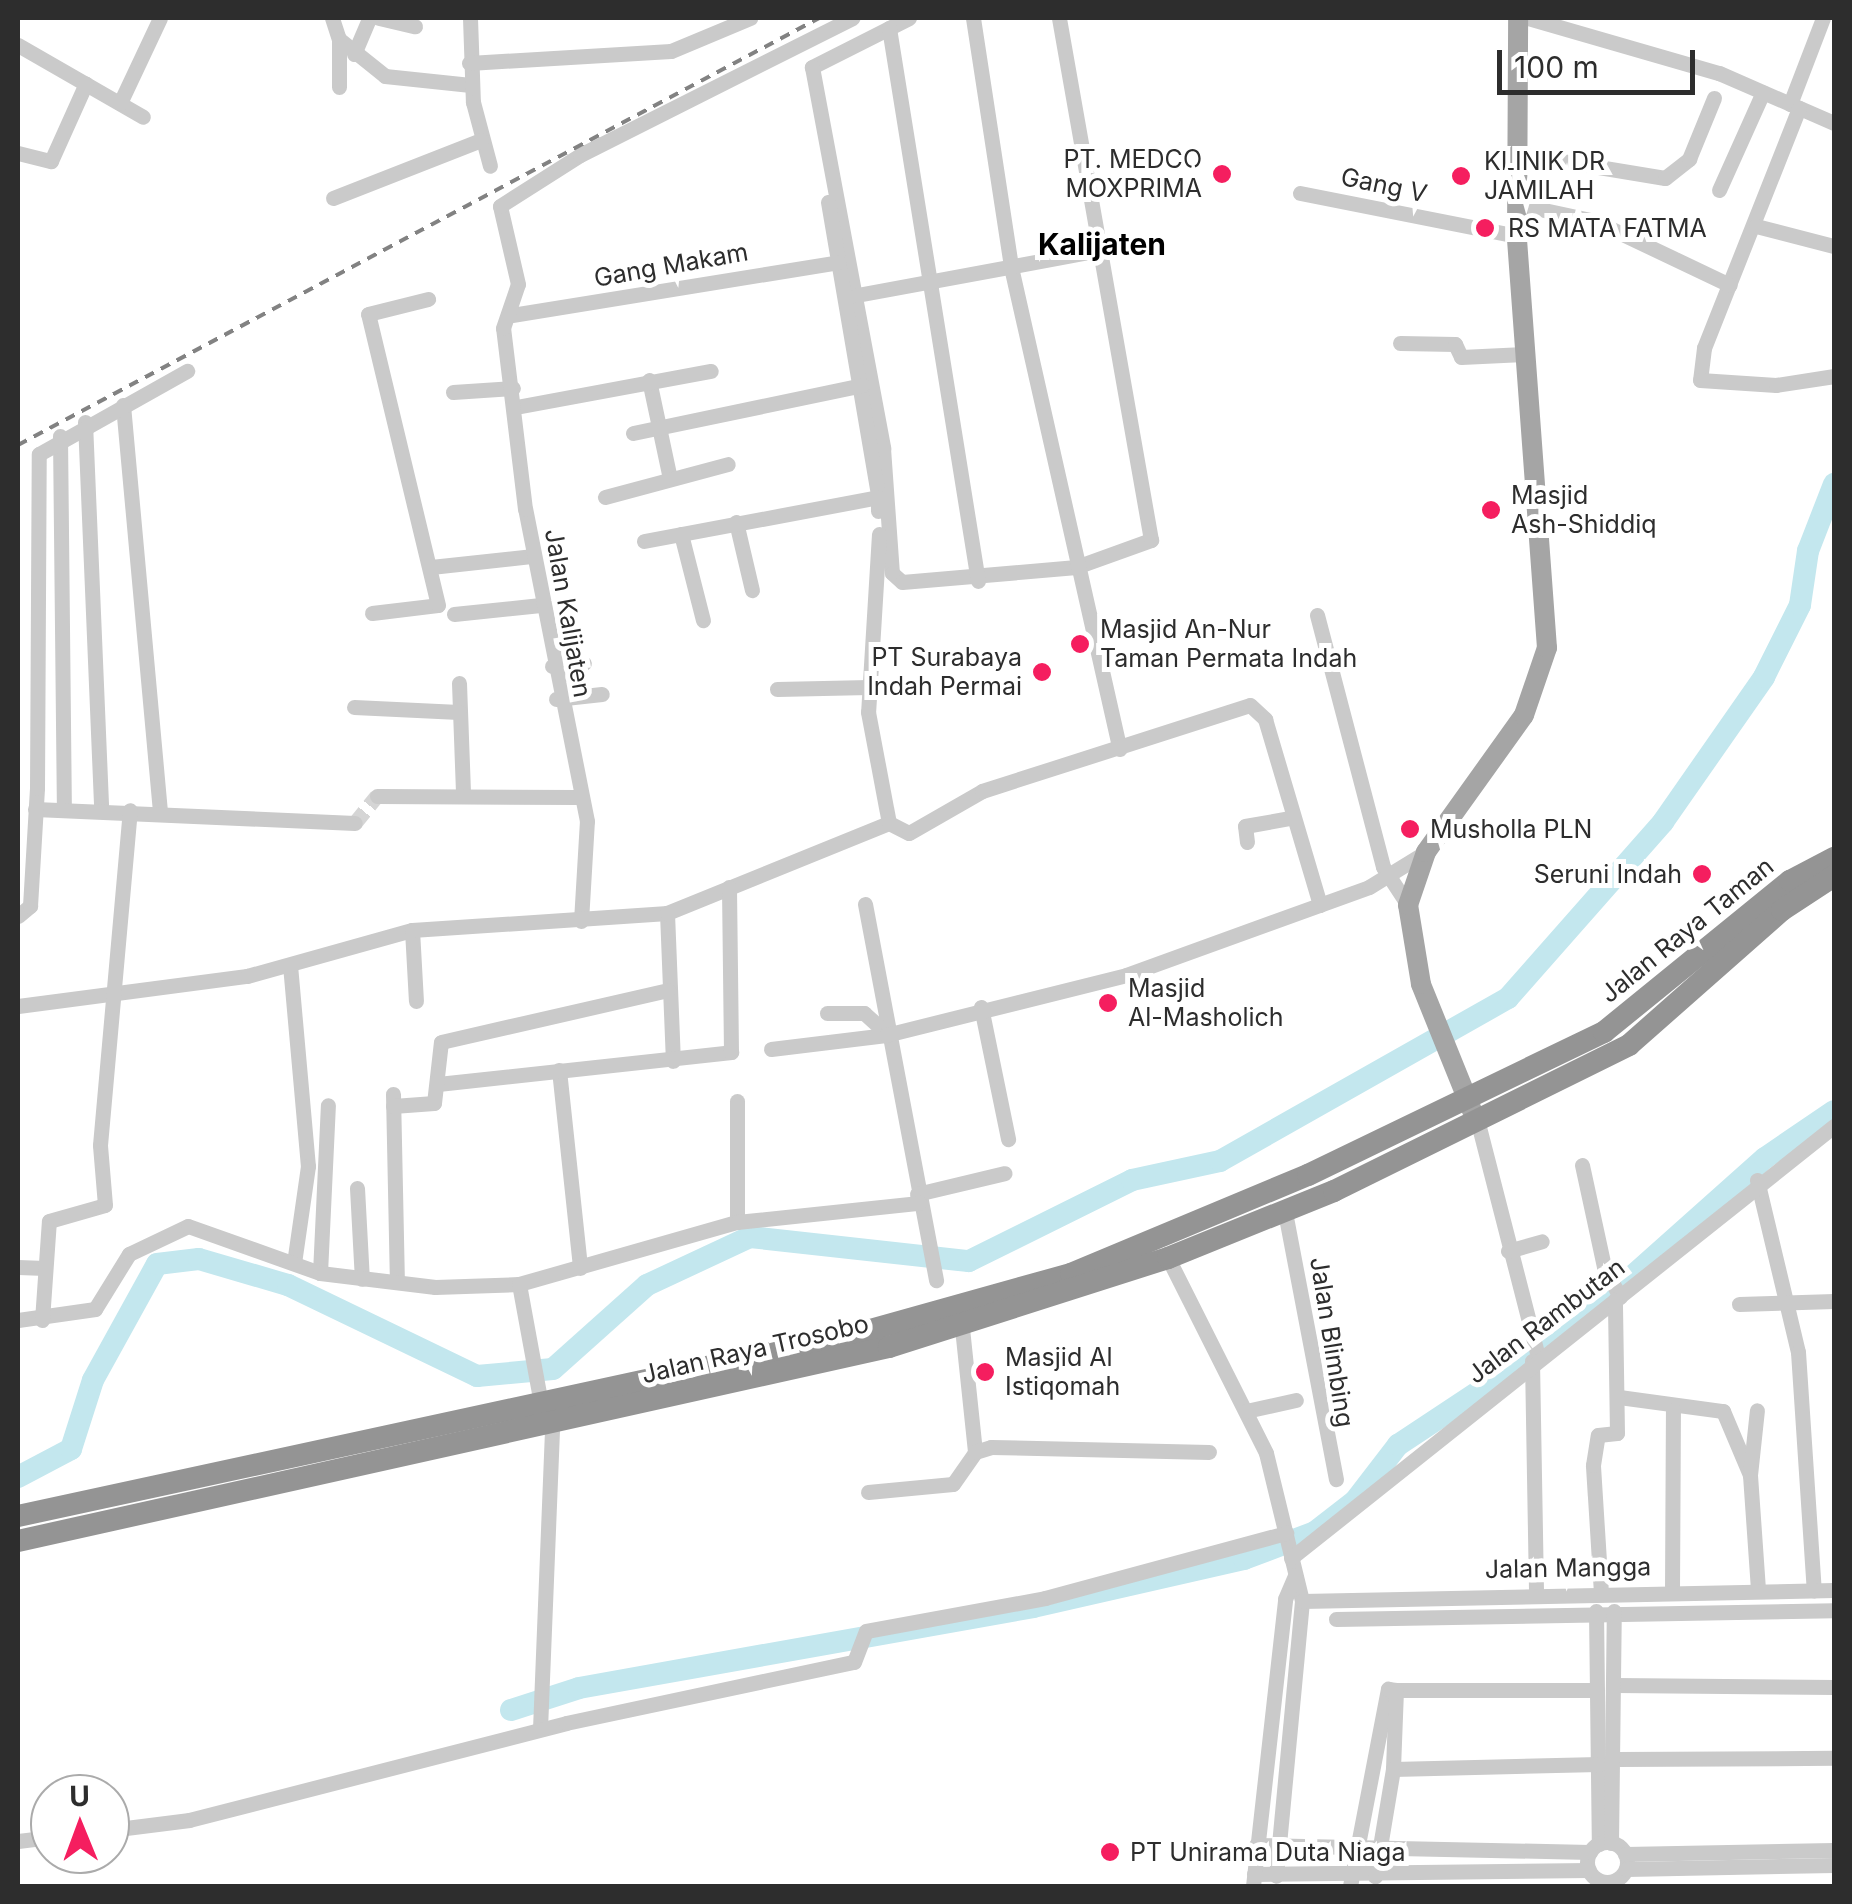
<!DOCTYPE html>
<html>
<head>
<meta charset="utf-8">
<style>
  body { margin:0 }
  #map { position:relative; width:1852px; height:1904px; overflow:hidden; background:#fff; font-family:Inter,sans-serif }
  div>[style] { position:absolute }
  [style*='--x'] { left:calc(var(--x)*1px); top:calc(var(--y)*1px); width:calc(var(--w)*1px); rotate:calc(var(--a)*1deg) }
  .river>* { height:22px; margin:-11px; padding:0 11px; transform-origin:11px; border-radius:11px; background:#c3e7ee }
  .minor-tunnel>* { height:15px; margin-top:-7.5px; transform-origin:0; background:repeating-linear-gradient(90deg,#d5d5d5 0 15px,transparent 0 23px) }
  .minor>* { height:15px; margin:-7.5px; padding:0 7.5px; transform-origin:7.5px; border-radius:7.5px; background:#cacaca }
  .minor>.ring { margin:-7.5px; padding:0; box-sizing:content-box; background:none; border:15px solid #cacaca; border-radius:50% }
  .major>* { height:20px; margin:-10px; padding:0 10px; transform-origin:10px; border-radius:10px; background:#a5a5a5 }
  .highway>* { height:22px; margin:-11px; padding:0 11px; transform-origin:11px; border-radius:11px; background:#949494 }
  .rail>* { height:4px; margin-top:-2px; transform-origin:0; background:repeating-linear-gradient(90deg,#828282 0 10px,transparent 0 18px) }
  .dots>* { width:28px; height:28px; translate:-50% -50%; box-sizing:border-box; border:5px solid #fff; border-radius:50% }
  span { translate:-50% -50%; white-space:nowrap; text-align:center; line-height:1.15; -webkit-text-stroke:10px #fff; paint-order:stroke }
  .poi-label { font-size:25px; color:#2d2d2d }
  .right { translate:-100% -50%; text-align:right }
  .left { translate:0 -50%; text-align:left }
  .street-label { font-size:25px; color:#2d2d2d }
  .quarter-label { font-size:30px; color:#000; font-weight:700 }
  .frame { position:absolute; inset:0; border:20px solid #2d2d2d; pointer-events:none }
  .north { position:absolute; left:30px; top:1774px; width:100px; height:100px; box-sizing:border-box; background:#fff; border:2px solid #ababab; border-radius:50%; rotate:359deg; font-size:28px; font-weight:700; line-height:40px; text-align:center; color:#2d2d2d }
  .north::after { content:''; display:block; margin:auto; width:35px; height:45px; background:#f51e5f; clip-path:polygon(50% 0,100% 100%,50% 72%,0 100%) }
  .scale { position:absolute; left:1497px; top:50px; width:198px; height:45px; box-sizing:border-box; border:5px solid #2d2d2d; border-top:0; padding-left:12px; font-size:30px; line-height:35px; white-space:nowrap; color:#2d2d2d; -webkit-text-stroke:8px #fff; paint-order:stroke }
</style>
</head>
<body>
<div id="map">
  <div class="river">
    <div style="--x:18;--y:1477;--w:60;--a:-27.8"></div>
    <div style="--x:71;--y:1449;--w:72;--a:-72.3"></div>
    <div style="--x:93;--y:1380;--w:132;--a:-61.1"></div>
    <div style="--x:157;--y:1264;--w:42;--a:-6.8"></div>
    <div style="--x:199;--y:1259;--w:93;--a:16.3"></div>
    <div style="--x:288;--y:1285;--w:210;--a:25.7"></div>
    <div style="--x:477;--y:1376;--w:76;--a:-5.3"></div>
    <div style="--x:553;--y:1369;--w:126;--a:-41.8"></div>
    <div style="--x:647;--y:1285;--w:114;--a:-25"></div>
    <div style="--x:750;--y:1237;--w:220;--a:6.3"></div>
    <div style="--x:969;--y:1261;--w:182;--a:-26.4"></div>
    <div style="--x:1132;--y:1180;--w:90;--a:-12.2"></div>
    <div style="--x:1220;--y:1161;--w:331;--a:-29.5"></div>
    <div style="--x:1508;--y:998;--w:235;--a:-48.6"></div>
    <div style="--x:1663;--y:822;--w:177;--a:-55.1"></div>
    <div style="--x:1764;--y:677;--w:80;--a:-63.4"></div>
    <div style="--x:1800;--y:605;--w:55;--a:-81.6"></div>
    <div style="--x:1808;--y:551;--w:72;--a:-68.8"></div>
    <div style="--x:511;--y:1710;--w:71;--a:-17.9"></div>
    <div style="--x:579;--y:1688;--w:461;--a:-10.1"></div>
    <div style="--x:1033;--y:1607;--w:216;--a:-12.8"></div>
    <div style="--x:1244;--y:1559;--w:76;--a:-20.8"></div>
    <div style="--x:1315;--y:1532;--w:51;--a:-37.8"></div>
    <div style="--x:1355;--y:1501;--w:71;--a:-52.5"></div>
    <div style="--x:1398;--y:1445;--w:210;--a:-33.5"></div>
    <div style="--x:1573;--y:1329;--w:257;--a:-41.7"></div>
    <div style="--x:1765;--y:1158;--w:83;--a:-34.3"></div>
  </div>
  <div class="minor-tunnel">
    <div style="--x:355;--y:823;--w:35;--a:-51"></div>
  </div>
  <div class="minor">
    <div style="--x:332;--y:18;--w:22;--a:72"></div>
    <div style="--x:339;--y:39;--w:59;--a:38.8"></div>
    <div style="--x:385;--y:76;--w:86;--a:6"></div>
    <div style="--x:379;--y:18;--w:37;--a:13"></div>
    <div style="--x:470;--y:18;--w:84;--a:88"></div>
    <div style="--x:473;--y:102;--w:66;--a:75.1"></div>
    <div style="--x:909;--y:18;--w:109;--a:153.2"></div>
    <div style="--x:812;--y:67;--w:388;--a:79.4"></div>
    <div style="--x:883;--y:448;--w:125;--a:85.9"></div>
    <div style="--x:892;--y:573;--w:13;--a:42"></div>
    <div style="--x:902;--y:582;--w:175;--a:-4.9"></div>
    <div style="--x:1076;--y:567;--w:80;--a:-19.8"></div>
    <div style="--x:1151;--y:540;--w:530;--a:-100"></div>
    <div style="--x:973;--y:18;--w:252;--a:81.3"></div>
    <div style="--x:1011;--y:267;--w:494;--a:77.3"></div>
    <div style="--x:1528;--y:18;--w:199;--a:16.1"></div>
    <div style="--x:1719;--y:73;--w:125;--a:23.5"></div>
    <div style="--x:889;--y:28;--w:560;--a:80.86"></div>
    <div style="--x:18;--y:45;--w:144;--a:29.9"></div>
    <div style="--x:354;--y:54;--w:39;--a:-67"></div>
    <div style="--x:469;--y:63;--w:202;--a:-3.4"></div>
    <div style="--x:671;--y:51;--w:86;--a:-22.7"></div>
    <div style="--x:339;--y:87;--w:48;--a:-90"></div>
    <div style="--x:120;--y:103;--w:94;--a:-64.8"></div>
    <div style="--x:1790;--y:104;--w:92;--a:-69"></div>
    <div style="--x:1799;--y:108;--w:258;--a:111.6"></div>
    <div style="--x:1704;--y:348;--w:32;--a:97"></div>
    <div style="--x:1700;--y:380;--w:76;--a:3.8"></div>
    <div style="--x:1776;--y:385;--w:59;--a:-8.8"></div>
    <div style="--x:18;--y:153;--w:34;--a:14"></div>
    <div style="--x:51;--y:161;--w:85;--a:-65.8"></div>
    <div style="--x:1514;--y:153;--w:153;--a:9.4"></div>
    <div style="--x:1665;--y:178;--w:31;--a:-38"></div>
    <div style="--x:1689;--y:159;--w:66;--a:-67.7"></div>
    <div style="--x:1719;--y:190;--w:107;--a:-65.8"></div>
    <div style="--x:1300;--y:193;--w:221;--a:11.2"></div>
    <div style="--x:333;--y:198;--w:159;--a:-21.4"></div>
    <div style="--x:828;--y:202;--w:297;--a:80.3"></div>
    <div style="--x:1516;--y:204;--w:81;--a:12.1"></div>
    <div style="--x:1595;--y:221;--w:149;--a:25.4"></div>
    <div style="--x:1756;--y:226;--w:81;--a:14.4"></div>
    <div style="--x:857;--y:295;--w:247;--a:-10.5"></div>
    <div style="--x:512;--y:315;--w:331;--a:-9.2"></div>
    <div style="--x:1400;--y:343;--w:55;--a:1"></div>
    <div style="--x:1455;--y:344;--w:14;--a:65"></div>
    <div style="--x:1461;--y:357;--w:63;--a:-2.7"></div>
    <div style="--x:649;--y:380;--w:101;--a:78"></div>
    <div style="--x:453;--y:392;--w:60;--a:-3.8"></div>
    <div style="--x:123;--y:405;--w:405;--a:84.8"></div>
    <div style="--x:516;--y:407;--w:198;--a:-10.5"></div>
    <div style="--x:85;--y:422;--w:387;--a:87.6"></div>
    <div style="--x:633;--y:433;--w:234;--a:-11.8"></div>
    <div style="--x:60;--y:436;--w:373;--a:89.4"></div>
    <div style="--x:605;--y:497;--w:127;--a:-15"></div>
    <div style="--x:736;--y:522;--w:70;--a:76.8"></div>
    <div style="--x:681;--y:534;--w:89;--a:75.7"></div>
    <div style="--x:879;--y:534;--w:178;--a:93.5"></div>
    <div style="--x:868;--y:712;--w:113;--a:79.3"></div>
    <div style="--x:644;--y:541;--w:238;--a:-10.6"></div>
    <div style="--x:878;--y:497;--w:14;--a:90"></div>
    <div style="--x:431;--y:567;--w:103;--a:-6.2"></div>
    <div style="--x:372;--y:613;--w:66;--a:-6.9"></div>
    <div style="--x:438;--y:605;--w:299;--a:-103.5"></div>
    <div style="--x:368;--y:314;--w:62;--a:-14"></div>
    <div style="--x:454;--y:614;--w:87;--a:-5.9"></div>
    <div style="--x:1317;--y:615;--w:260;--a:75.3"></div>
    <div style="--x:1383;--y:867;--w:45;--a:56.7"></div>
    <div style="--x:552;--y:666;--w:32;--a:-5"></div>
    <div style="--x:459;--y:683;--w:111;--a:87.9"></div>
    <div style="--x:777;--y:689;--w:92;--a:-1.2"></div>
    <div style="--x:556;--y:699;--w:46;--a:-6.2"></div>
    <div style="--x:354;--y:707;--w:105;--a:2.7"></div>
    <div style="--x:377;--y:796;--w:201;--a:0.3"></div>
    <div style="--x:35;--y:809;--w:320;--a:2.5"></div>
    <div style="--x:1247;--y:842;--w:16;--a:-97"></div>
    <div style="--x:1245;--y:826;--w:46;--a:-10.1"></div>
    <div style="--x:865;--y:904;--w:383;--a:79.3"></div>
    <div style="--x:667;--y:913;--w:148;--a:87.7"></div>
    <div style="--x:18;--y:916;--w:16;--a:-40"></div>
    <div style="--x:30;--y:906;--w:118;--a:-86.6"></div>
    <div style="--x:37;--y:788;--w:334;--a:-89.7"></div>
    <div style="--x:39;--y:454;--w:170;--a:-29.3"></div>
    <div style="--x:581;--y:921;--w:100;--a:-86.6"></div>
    <div style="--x:587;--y:821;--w:318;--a:-101.2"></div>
    <div style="--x:525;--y:509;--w:182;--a:-96.9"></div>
    <div style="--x:503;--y:328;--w:46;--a:-71.2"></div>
    <div style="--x:518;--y:284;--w:80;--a:-103"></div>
    <div style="--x:500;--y:206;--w:95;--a:-32.5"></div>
    <div style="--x:580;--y:155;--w:305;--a:-26.7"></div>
    <div style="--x:412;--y:930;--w:71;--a:86.8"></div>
    <div style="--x:290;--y:965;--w:202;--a:84.9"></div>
    <div style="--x:308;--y:1166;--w:98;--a:98.2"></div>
    <div style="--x:18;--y:1006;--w:231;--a:-7.5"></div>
    <div style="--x:247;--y:976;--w:171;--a:-15.6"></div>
    <div style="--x:412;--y:930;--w:256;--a:-3.8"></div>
    <div style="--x:667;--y:913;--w:240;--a:-22.1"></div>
    <div style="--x:889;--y:823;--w:22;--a:27"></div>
    <div style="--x:909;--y:833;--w:84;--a:-29.9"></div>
    <div style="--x:982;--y:791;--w:281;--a:-17.8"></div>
    <div style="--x:1250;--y:705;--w:21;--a:43"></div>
    <div style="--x:1265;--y:719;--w:194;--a:73.5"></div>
    <div style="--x:981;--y:1007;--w:135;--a:78.4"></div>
    <div style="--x:827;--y:1013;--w:37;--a:0"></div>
    <div style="--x:864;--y:1013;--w:30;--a:42"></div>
    <div style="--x:771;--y:1049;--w:116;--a:-6.9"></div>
    <div style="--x:886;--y:1035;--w:247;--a:-14"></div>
    <div style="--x:1126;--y:975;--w:258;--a:-19.9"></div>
    <div style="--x:1369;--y:887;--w:67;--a:-31.6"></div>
    <div style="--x:559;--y:1070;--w:199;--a:83.9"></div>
    <div style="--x:438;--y:1084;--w:295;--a:-6.2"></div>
    <div style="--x:731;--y:1052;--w:165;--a:-90.7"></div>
    <div style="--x:393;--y:1094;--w:188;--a:88.8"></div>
    <div style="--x:393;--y:1106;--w:41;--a:-4.2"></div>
    <div style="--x:434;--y:1103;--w:61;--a:-83.5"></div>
    <div style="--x:441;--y:1042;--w:233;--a:-12.9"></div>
    <div style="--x:1478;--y:1123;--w:242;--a:75.6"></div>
    <div style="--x:1582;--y:1165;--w:104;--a:77.8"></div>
    <div style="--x:1604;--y:1267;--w:34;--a:62"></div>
    <div style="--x:1757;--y:1180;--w:177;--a:76.6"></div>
    <div style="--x:1798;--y:1352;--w:239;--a:86.2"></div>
    <div style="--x:357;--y:1188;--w:91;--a:86.9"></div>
    <div style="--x:917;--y:1194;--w:90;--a:-13.4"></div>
    <div style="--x:1285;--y:1212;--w:272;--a:79.2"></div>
    <div style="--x:737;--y:1222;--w:121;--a:-90"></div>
    <div style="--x:1508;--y:1251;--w:35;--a:-16"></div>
    <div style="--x:1168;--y:1258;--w:218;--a:63.3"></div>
    <div style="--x:1266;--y:1453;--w:152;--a:76.3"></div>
    <div style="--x:1302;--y:1601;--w:276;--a:95.4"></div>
    <div style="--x:18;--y:1267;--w:27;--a:2"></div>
    <div style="--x:320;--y:1273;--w:168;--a:-87.3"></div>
    <div style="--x:519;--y:1284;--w:122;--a:79.6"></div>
    <div style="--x:1739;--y:1304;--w:95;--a:-1.8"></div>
    <div style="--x:18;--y:1320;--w:78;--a:-8.1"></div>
    <div style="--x:95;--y:1309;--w:65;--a:-58.3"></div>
    <div style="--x:129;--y:1254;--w:65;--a:-25.4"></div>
    <div style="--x:188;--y:1226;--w:140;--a:19.6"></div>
    <div style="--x:320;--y:1273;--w:116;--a:6.9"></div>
    <div style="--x:435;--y:1287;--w:84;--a:-2"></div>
    <div style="--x:519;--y:1284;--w:227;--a:-15.9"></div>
    <div style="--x:737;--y:1222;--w:183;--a:-6"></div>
    <div style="--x:42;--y:1320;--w:99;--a:-86"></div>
    <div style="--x:49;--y:1221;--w:58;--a:-15.9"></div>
    <div style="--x:105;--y:1205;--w:60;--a:-94.8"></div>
    <div style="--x:100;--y:1145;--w:336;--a:-84.9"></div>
    <div style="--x:962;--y:1328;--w:125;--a:84"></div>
    <div style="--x:1532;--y:1361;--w:233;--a:89"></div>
    <div style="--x:1619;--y:1397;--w:105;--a:7.7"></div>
    <div style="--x:1723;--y:1411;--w:69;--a:67.1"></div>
    <div style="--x:1750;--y:1475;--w:115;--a:86"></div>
    <div style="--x:1246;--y:1411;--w:51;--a:-12.4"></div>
    <div style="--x:1750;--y:1475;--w:65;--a:-83.9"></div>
    <div style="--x:868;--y:1492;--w:85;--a:-5.4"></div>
    <div style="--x:953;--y:1484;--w:39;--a:-55"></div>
    <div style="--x:975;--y:1452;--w:17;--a:-17"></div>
    <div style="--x:991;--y:1447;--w:218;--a:1.3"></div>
    <div style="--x:1291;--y:1558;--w:694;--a:-38.51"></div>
    <div style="--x:1672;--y:1591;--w:181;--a:-89.7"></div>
    <div style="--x:1601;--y:1593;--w:128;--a:-93.6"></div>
    <div style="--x:1593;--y:1465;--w:30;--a:-81"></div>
    <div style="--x:1598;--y:1435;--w:19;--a:-6"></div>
    <div style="--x:1617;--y:1433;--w:133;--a:-90.9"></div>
    <div style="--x:1302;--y:1601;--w:532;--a:-1.18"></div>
    <div style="--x:1596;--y:1611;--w:233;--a:89.3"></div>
    <div style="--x:1336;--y:1619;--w:498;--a:-1"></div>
    <div style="--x:1615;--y:1685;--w:219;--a:0.5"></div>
    <div style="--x:1396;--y:1690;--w:201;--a:0"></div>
    <div style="--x:540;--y:1729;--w:305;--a:-87.7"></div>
    <div style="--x:1616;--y:1759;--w:218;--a:-0.3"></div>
    <div style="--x:1393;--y:1769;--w:206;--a:-1.4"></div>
    <div style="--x:110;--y:1830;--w:80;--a:-7.2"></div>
    <div style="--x:189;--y:1820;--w:389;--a:-14.4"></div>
    <div style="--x:566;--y:1723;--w:294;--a:-12"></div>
    <div style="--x:854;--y:1662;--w:33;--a:-69"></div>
    <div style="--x:866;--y:1631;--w:182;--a:-10.4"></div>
    <div style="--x:1045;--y:1598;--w:250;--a:-15.1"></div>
    <div style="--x:18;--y:1841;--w:32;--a:-7"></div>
    <div class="ring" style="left:1587px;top:1842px;width:25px;height:25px"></div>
    <div style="--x:1611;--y:1843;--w:232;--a:-89.3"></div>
    <div style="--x:1256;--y:1845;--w:334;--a:1.2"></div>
    <div style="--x:1625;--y:1854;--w:209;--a:-1.1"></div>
    <div style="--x:1626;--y:1869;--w:208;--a:-1.1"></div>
    <div style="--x:1254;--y:1874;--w:335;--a:-0.7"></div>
    <div style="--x:1253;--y:1886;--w:289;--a:-83.6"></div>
    <div style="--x:1285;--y:1599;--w:26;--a:-67"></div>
    <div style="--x:1350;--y:1886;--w:201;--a:-79.1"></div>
    <div style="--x:1388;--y:1689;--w:8;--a:7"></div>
    <div style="--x:1396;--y:1690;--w:79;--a:92.2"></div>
    <div style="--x:1393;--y:1769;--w:109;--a:99.5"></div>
  </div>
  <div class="major">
    <div style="--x:1473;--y:1113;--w:139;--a:-112"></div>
    <div style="--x:1421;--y:984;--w:80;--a:-99.3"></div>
    <div style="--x:1408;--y:905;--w:56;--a:-71.2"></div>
    <div style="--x:1426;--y:852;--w:168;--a:-54.4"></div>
    <div style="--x:1524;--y:715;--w:71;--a:-71.1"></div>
    <div style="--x:1547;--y:648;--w:413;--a:-94.2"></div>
    <div style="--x:1517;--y:236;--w:218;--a:-89.7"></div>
  </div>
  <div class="highway">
    <div style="--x:18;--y:1516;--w:846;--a:-12.21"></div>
    <div style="--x:845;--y:1337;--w:235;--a:-15.6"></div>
    <div style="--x:1071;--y:1274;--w:257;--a:-22.7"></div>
    <div style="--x:1308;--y:1175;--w:329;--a:-25.8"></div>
    <div style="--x:1604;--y:1032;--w:240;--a:-39.1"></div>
    <div style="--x:1790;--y:881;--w:50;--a:-27.6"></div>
    <div style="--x:18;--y:1541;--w:892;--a:-12.56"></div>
    <div style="--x:889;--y:1347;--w:293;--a:-17.7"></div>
    <div style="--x:1168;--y:1258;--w:179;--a:-22"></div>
    <div style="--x:1334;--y:1191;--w:329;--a:-26.3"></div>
    <div style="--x:1629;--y:1045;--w:204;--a:-41.4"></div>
    <div style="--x:1782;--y:910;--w:62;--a:-33.2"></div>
  </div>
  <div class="rail">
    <div style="--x:18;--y:445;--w:908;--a:-28.06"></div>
  </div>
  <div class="dots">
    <div style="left:1222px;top:174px;background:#f51e5f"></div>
    <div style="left:1461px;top:176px;background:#f51e5f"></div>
    <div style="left:1485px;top:228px;background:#f51e5f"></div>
    <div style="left:1491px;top:510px;background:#f51e5f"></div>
    <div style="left:1080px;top:644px;background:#f51e5f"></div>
    <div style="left:1042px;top:672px;background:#f51e5f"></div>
    <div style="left:1410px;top:829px;background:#f51e5f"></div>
    <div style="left:1702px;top:874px;background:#f51e5f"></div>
    <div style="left:1108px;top:1003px;background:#f51e5f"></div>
    <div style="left:985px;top:1372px;background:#f51e5f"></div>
    <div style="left:1110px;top:1852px;background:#f51e5f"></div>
  </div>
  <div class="poi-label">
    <span class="right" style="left:1202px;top:174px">PT. MEDCO<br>MOXPRIMA</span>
    <span class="left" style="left:1484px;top:176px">KLINIK DR<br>JAMILAH</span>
    <span class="left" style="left:1508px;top:228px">RS MATA FATMA</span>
    <span class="left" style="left:1511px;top:510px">Masjid<br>Ash-Shiddiq</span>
    <span class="left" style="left:1100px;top:644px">Masjid An-Nur<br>Taman Permata Indah</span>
    <span class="right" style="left:1022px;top:672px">PT Surabaya<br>Indah Permai</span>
    <span class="left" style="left:1430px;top:829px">Musholla PLN</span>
    <span class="right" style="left:1682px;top:874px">Seruni Indah</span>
    <span class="left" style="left:1128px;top:1003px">Masjid<br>Al-Masholich</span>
    <span class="left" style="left:1005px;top:1372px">Masjid Al<br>Istiqomah</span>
    <span class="left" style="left:1130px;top:1852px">PT Unirama Duta Niaga</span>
  </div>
  <div class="street-label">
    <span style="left:1384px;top:185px;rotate:12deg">Gang V</span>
    <span style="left:671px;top:265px;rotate:-10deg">Gang Makam</span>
    <span style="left:568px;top:613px;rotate:80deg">Jalan Kalijaten</span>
    <span style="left:1687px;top:930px;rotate:-39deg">Jalan Raya Taman</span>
    <span style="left:1546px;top:1321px;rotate:-37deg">Jalan Rambutan</span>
    <span style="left:1332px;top:1342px;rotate:81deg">Jalan Blimbing</span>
    <span style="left:755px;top:1349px;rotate:-13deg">Jalan Raya Trosobo</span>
    <span style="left:1568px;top:1568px;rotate:-1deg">Jalan Mangga</span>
  </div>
  <div class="quarter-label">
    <span style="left:1102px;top:244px">Kalijaten</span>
  </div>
  <div class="frame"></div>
  <div class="north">U</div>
  <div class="scale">100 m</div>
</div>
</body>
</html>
